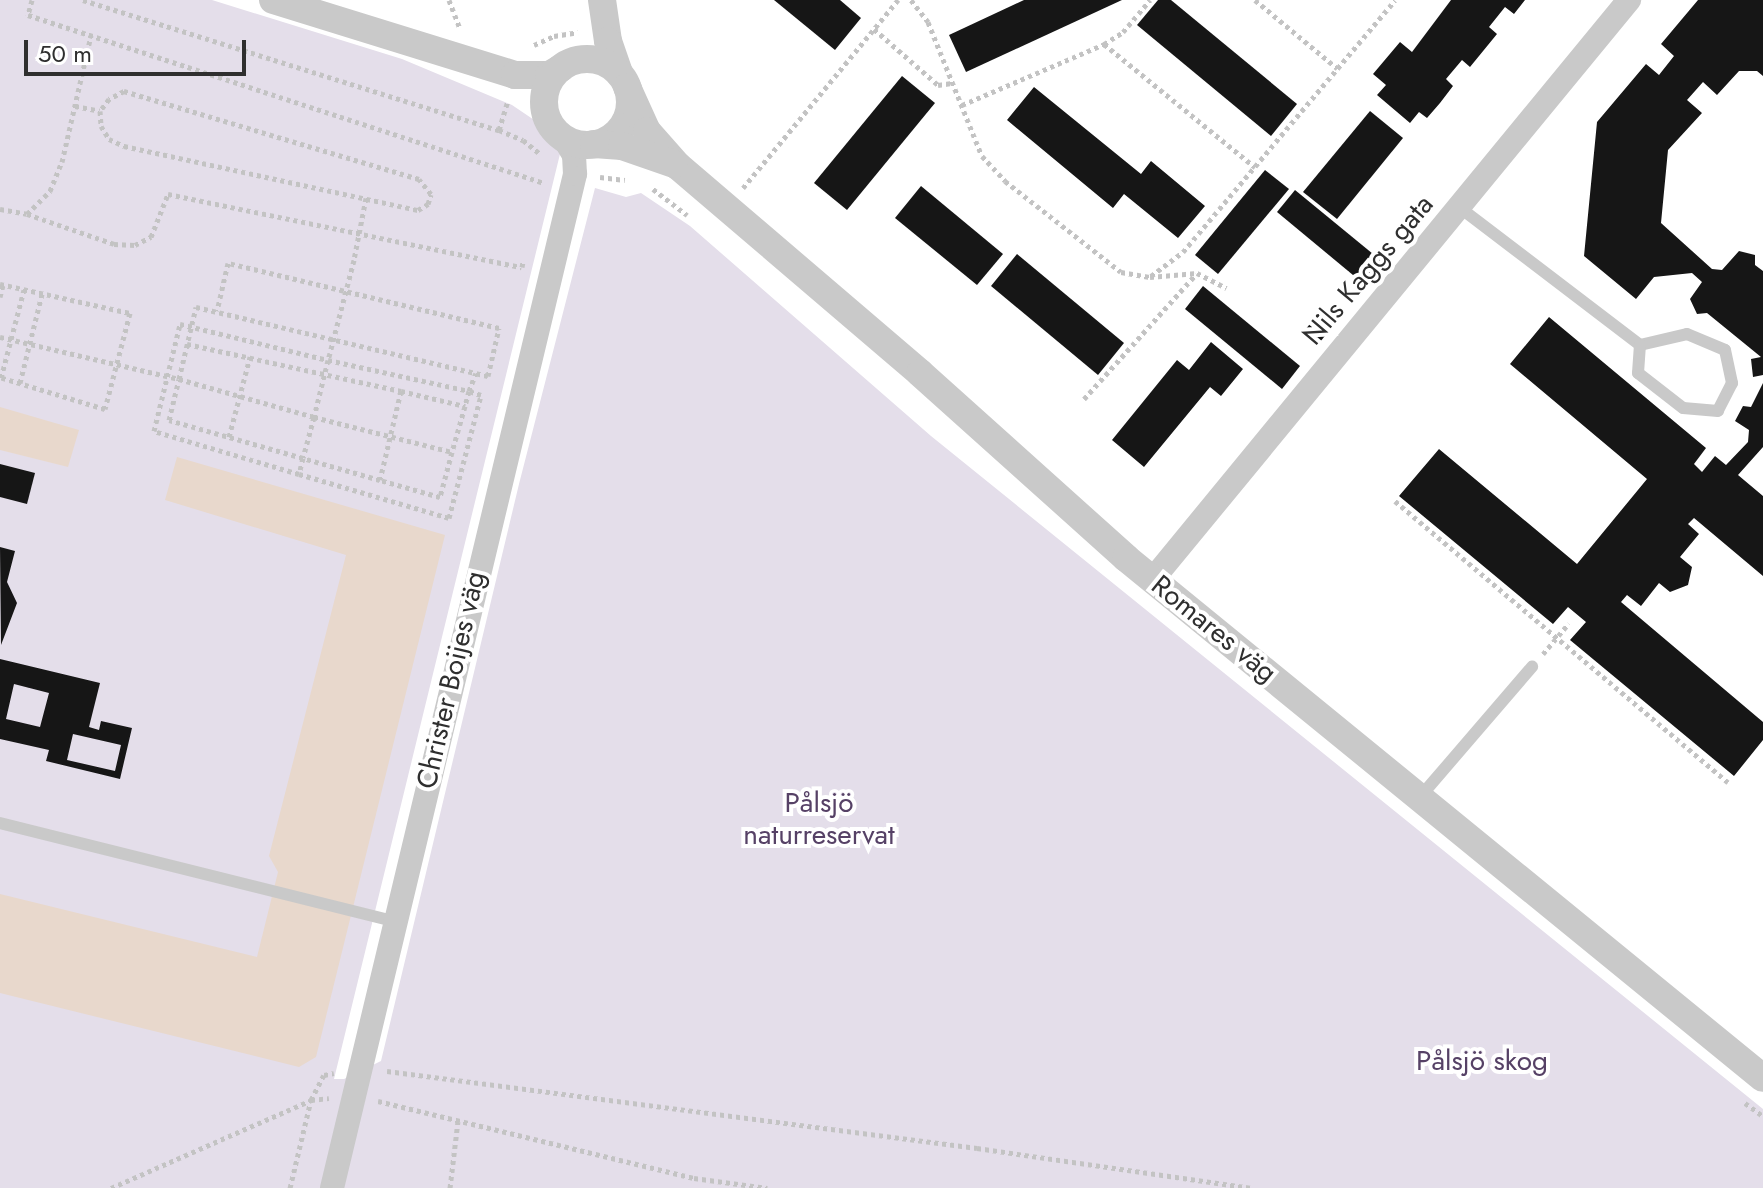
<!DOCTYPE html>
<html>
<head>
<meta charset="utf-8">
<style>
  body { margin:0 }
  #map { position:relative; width:1763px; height:1188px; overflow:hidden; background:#fff; font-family:Jost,sans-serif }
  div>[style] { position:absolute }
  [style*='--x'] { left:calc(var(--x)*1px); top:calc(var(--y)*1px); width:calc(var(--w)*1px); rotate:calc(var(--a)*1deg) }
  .green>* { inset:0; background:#e4deea }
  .water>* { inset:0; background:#e8d8cc }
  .building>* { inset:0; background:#161616 }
  .path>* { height:5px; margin-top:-2.5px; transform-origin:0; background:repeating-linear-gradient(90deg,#c3c3c3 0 4px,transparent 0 8px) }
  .service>* { height:12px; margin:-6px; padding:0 6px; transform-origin:6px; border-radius:6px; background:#c9c9c9 }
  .minor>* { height:24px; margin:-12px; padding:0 12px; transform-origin:12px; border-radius:12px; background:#c9c9c9 }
  .tertiary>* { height:28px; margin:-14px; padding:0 14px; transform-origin:14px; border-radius:14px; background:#c9c9c9 }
  .tertiary>.ring { margin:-14px; padding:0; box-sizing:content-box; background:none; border:28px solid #c9c9c9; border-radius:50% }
  span { translate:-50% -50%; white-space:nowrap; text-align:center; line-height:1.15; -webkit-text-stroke:8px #fff; paint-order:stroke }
  .street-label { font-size:28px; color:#2f2f2f }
  .park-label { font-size:28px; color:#564166 }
  .scale { position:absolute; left:24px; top:40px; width:222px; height:36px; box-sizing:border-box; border:4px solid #2f2f2f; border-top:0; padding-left:10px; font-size:24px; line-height:28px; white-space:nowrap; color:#2f2f2f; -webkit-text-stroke:6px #fff; paint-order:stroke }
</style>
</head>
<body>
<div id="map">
  <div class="green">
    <div style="clip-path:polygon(0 0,212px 0,402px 59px,512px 105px,549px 130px,560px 154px,334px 1079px,344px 1079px,381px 1061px,519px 484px,595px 188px,626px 197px,641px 193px,690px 226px,931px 436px,1763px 1109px,1763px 1188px,0 1188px)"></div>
  </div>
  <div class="water">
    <div style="clip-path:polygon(0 407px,79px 430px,68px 467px,0 450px)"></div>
    <div style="clip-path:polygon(177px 457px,445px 535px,316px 1057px,299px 1067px,0 993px,0 894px,257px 957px,278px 872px,269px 856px,346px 555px,165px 500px)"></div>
  </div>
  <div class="building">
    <div style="clip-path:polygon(774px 0,840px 0,861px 18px,835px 50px)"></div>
    <div style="clip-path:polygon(1024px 0,1122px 0,966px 72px,949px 35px)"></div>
    <div style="clip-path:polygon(1158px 0,1171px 0,1297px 104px,1271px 136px,1137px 25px)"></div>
    <div style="clip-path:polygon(1451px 0,1525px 0,1514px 14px,1505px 7px,1489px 27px,1497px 34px,1470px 67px,1462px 60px,1446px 79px,1453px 86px,1440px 103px,1427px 118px,1419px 112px,1410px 123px,1377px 95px,1386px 85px,1373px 74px,1400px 42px,1412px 52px)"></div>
    <div style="clip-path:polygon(1698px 0,1763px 0,1763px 76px,1757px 71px,1739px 71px,1717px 95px,1703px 82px,1687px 100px,1702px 113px,1668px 150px,1661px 223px,1712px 269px,1722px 270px,1739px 251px,1755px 255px,1755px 265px,1763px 271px,1763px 375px,1753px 377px,1751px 359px,1761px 357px,1707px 313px,1697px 314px,1690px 299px,1702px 282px,1692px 273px,1654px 277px,1636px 299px,1584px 256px,1597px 122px,1646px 64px,1659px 75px,1674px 56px,1661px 44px)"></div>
    <div style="clip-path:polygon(902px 76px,935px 103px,847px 210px,814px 183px)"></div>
    <div style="clip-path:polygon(1034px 87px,1141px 174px,1151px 161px,1205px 206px,1178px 238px,1124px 194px,1113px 208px,1007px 120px)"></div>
    <div style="clip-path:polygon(1370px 111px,1403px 138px,1337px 219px,1303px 192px)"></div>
    <div style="clip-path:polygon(1265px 170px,1289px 189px,1218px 274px,1195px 255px)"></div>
    <div style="clip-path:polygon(921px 186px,1003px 254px,977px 285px,895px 218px)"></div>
    <div style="clip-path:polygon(1295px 190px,1384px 263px,1365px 285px,1277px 212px)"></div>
    <div style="clip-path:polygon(1017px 254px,1124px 343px,1098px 375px,991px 286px)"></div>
    <div style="clip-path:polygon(1203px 286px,1300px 366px,1282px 389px,1185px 309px)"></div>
    <div style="clip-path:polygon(1323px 308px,1338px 320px,1320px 342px,1305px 330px)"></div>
    <div style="clip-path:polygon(1549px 317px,1706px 448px,1694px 464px,1702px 472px,1715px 456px,1726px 465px,1748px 442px,1749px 430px,1735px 421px,1743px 406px,1751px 407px,1763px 383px,1763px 447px,1738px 475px,1763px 496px,1763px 576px,1694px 518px,1688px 524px,1699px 534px,1680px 557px,1692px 567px,1688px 585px,1670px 592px,1659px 583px,1641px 606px,1627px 595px,1621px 602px,1763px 722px,1763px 740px,1734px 776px,1570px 640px,1586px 622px,1568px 607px,1553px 624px,1399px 496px,1439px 449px,1577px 564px,1647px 479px,1510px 364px)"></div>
    <div style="clip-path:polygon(1211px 342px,1243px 369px,1221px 396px,1210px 387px,1144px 467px,1112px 440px,1177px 360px,1189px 370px)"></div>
    <div style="clip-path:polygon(0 464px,35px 473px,27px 504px,0 497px)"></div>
    <div style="clip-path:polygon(0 547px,15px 551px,7px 582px,17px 603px,1px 645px)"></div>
    <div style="clip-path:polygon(evenodd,0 659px,100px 683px,89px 727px,99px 730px,101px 721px,132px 728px,120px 779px,46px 761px,49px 750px,0 739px,0 659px,14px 684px,49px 693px,40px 727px,6px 719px,14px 684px,0 659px,73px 734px,121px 745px,115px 771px,67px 760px,73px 734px)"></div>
  </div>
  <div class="path">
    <div style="--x:32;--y:0;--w:16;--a:105"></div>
    <div style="--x:28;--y:15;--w:543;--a:18.03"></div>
    <div style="--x:83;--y:0;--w:436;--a:17.4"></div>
    <div style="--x:499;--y:130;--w:26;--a:23"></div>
    <div style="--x:523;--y:140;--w:21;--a:39"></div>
    <div style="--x:449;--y:0;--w:31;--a:69"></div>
    <div style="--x:911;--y:0;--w:28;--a:52"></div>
    <div style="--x:928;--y:22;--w:144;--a:68.1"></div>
    <div style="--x:982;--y:156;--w:34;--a:47"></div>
    <div style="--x:1005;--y:181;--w:147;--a:38.1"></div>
    <div style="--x:1121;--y:272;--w:29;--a:10"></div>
    <div style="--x:1150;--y:277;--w:47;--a:-4.9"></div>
    <div style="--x:1197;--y:273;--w:33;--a:27"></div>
    <div style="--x:1255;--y:0;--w:107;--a:39.7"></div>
    <div style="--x:874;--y:29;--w:85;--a:41.2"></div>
    <div style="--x:938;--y:85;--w:14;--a:-8"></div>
    <div style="--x:1104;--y:44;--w:195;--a:39.2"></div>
    <div style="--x:534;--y:45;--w:22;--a:-24"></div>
    <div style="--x:554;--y:36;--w:24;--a:-9"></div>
    <div style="--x:962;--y:105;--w:155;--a:-23.2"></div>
    <div style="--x:1104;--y:44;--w:22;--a:-32"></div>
    <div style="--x:1123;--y:32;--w:42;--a:-49.8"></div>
    <div style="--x:75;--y:106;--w:25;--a:11"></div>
    <div style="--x:100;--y:111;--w:15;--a:86"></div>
    <div style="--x:101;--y:126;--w:15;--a:58"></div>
    <div style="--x:109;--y:139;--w:17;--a:25"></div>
    <div style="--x:124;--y:146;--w:301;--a:12.3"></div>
    <div style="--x:418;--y:210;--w:12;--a:-31"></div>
    <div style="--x:428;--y:204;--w:10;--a:-73"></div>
    <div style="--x:431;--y:194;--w:19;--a:-129"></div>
    <div style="--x:419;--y:179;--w:308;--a:-163.4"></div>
    <div style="--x:124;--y:91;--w:17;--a:152"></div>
    <div style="--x:109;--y:99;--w:15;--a:127"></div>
    <div style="--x:499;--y:130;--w:31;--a:-73"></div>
    <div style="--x:600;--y:177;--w:25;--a:7"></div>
    <div style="--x:743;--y:188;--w:244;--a:-50.5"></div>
    <div style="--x:653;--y:189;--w:43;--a:37.4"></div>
    <div style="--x:366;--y:198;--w:63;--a:101"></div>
    <div style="--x:354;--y:260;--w:96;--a:104.5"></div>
    <div style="--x:330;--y:353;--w:7;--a:106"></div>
    <div style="--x:328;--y:360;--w:59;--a:103.8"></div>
    <div style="--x:314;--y:417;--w:42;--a:105"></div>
    <div style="--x:303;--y:458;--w:16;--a:104"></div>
    <div style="--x:299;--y:474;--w:151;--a:-163.5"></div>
    <div style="--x:154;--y:431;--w:110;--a:-76.3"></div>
    <div style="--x:180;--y:324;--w:152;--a:13.7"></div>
    <div style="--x:328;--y:360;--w:144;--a:12.4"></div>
    <div style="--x:469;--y:391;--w:16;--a:105"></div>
    <div style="--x:465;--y:406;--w:48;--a:105.8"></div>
    <div style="--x:452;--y:452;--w:47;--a:104.9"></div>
    <div style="--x:440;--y:497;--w:62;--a:-164.2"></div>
    <div style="--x:380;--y:480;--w:80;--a:-164.1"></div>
    <div style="--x:303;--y:458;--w:139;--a:-164.2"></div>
    <div style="--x:169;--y:420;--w:42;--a:-76.3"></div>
    <div style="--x:179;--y:379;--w:140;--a:15.7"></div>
    <div style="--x:314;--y:417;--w:142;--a:14.2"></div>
    <div style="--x:0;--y:209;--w:27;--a:10"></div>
    <div style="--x:27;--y:214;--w:92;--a:19"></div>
    <div style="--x:114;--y:244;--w:21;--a:3"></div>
    <div style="--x:135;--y:245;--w:18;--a:-27"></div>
    <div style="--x:151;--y:237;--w:46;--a:-68.4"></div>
    <div style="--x:168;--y:194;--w:361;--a:11.7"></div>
    <div style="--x:522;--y:267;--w:5;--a:-79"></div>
    <div style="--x:27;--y:214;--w:33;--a:-45"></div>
    <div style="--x:50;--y:191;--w:31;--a:-68"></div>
    <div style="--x:62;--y:162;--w:130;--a:-77.1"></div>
    <div style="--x:1151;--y:276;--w:40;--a:-37"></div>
    <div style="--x:1183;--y:252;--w:329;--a:-49.9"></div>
    <div style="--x:0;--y:284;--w:133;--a:12.6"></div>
    <div style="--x:130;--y:313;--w:99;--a:104.6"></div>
    <div style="--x:105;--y:409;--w:110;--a:-163.1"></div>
    <div style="--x:0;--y:297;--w:12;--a:-76"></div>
    <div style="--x:0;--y:337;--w:184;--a:13.2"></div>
    <div style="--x:179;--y:379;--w:74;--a:-76.7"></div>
    <div style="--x:196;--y:307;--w:300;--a:13.3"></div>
    <div style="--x:488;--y:376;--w:49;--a:-77.1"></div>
    <div style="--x:499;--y:328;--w:279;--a:-166.5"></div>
    <div style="--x:228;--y:263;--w:49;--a:102.9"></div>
    <div style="--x:187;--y:344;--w:219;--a:12.4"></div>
    <div style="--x:401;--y:391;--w:91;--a:103.3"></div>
    <div style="--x:1;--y:378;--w:91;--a:-75.4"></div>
    <div style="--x:20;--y:383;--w:92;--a:-76.1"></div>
    <div style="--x:401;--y:391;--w:66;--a:13.2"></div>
    <div style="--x:1084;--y:399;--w:168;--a:-48.1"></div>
    <div style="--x:229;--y:437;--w:83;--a:-75.3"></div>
    <div style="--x:299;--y:474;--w:156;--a:16.3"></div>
    <div style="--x:449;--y:518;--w:127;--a:-75.4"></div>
    <div style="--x:481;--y:395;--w:13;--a:-162"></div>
    <div style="--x:469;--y:391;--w:19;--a:-69"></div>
    <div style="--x:1395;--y:501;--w:436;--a:40.2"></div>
    <div style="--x:1543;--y:654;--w:40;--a:-50"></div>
    <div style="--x:387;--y:1071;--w:595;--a:7.44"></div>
    <div style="--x:977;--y:1148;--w:276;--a:8.3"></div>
    <div style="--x:378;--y:1101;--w:325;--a:13.7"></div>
    <div style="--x:694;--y:1178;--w:74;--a:7.8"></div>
    <div style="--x:1745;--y:1103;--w:22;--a:36"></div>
    <div style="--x:111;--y:1188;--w:219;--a:-23.7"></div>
    <div style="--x:311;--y:1100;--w:18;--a:-6"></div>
    <div style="--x:290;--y:1188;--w:90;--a:-76.6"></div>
    <div style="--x:311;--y:1100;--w:28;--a:-63"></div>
    <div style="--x:324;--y:1075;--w:10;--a:-11"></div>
    <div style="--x:450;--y:1188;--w:67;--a:-83.2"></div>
  </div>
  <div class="service">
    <div style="--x:1459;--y:207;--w:228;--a:37.3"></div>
    <div style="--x:1640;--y:345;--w:48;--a:-13.2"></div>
    <div style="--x:1687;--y:334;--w:41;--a:22.8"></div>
    <div style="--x:1725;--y:350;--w:34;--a:78"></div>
    <div style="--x:1732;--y:383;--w:31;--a:117"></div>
    <div style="--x:1718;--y:411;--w:35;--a:-175"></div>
    <div style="--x:1683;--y:408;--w:57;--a:-142.1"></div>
    <div style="--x:1638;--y:373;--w:28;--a:-86"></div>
    <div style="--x:1420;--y:797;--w:172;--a:-49.3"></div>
    <div style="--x:0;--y:823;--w:405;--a:14"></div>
  </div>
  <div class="minor">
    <div style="--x:1153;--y:579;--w:750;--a:-50.58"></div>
    <div style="--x:332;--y:1188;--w:1043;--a:-76.52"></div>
    <div style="--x:575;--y:174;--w:19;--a:-93"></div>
    <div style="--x:574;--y:155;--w:21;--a:-121"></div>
  </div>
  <div class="tertiary">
    <div style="--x:273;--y:0;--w:253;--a:17.2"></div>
    <div style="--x:515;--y:75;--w:34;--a:0"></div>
    <div style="--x:549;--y:75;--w:14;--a:-30"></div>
    <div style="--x:602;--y:0;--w:41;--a:81.7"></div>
    <div style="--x:608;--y:41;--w:34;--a:71"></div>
    <div class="ring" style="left:544px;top:59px;width:58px;height:58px"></div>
    <div style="--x:627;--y:87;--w:48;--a:65.6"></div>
    <div style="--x:647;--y:131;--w:47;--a:48.5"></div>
    <div style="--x:678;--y:166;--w:318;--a:40.5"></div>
    <div style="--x:920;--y:373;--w:277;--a:41.9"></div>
    <div style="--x:1126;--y:558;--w:822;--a:39.23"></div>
    <div style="--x:594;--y:144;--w:28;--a:4"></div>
    <div style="--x:622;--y:146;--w:55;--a:19.1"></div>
  </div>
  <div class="street-label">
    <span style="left:1368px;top:270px;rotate:-50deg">Nils Kaggs gata</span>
    <span style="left:1214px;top:629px;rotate:39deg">Romares väg</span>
    <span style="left:451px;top:680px;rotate:-77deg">Christer Boijes väg</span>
  </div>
  <div class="park-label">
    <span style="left:819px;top:819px">Pålsjö<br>naturreservat</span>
    <span style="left:1482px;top:1061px">Pålsjö skog</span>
  </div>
  <div class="scale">50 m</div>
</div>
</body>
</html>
